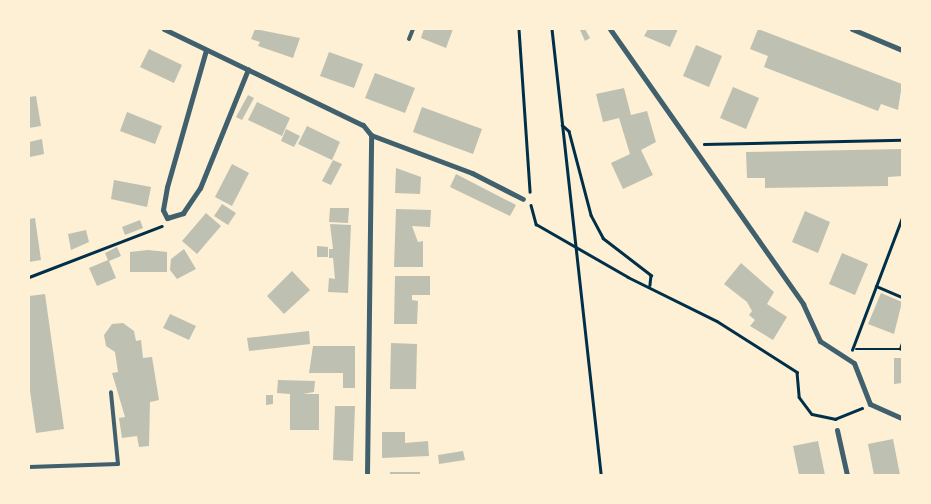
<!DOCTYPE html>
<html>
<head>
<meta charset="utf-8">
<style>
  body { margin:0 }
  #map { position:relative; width:931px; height:504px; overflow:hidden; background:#fdf0d5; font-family:"Titillium Web",sans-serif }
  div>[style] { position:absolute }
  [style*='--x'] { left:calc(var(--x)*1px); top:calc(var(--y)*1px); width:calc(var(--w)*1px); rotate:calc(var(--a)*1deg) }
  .building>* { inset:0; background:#bec0b2 }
  .path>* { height:2.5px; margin:-1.25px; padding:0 1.25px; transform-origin:1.25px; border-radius:1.25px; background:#003049 }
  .service>* { height:4px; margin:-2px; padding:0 2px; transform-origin:2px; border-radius:2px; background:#3f606c }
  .minor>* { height:5px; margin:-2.5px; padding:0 2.5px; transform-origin:2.5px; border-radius:2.5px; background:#3f606c }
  span { translate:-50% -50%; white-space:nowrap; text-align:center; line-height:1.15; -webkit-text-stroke:5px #fdf0d5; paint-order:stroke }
  .frame { position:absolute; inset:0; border:30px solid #fdf0d5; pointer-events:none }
</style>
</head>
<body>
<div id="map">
  <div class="building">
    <div style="clip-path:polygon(255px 29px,300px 38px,293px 58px,258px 46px,260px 42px,251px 39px)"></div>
    <div style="clip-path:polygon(424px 29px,453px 29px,446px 48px,421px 38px)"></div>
    <div style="clip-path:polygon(585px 29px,590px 38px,585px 41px,580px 30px)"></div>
    <div style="clip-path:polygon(648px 29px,678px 29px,670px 47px,644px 36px)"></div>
    <div style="clip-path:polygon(758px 29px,902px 84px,898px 110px,881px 104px,878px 111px,764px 67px,768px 56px,750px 49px)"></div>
    <div style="clip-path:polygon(696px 45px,722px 56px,709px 87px,683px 76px)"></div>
    <div style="clip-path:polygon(149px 49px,182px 65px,174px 83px,140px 67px)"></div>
    <div style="clip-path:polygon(329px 52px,363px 64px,354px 88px,320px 76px)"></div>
    <div style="clip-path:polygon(375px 73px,415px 88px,405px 113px,365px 98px)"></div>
    <div style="clip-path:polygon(733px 87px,759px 98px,746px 129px,720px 118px)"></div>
    <div style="clip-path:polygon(624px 88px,631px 115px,647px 111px,656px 142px,641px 150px,653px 175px,623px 189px,611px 163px,630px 154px,619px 118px,603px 122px,596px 94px)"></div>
    <div style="clip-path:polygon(248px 95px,254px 98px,242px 120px,236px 117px)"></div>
    <div style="clip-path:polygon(36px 96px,41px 126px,29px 128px,29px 97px)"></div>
    <div style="clip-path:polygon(257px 102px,290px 118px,282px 136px,248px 120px)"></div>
    <div style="clip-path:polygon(422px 107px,482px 129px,473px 154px,413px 132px)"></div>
    <div style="clip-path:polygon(127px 112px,162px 126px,155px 144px,120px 131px)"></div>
    <div style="clip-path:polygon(307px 126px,340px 142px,332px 160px,298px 144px)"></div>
    <div style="clip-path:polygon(286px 129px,300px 136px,294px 147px,281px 141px)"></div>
    <div style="clip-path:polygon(42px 139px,44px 154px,30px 157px,29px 142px)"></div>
    <div style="clip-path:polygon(902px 149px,902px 176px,888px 177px,888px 186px,765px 188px,765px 178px,747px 178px,746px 152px)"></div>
    <div style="clip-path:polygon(333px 160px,342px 164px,331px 185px,322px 181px)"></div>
    <div style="clip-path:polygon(232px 164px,249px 173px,232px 206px,215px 197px)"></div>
    <div style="clip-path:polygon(396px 168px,421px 177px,420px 194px,395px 193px)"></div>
    <div style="clip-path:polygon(456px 174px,516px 205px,510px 216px,450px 187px)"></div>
    <div style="clip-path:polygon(114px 180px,151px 187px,147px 207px,111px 199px)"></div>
    <div style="clip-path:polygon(222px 204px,236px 213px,228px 225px,214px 216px)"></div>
    <div style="clip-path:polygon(330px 208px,349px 208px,348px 223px,329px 222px)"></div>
    <div style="clip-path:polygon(396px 209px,431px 210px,430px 227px,412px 226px,418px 242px,423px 241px,423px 267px,394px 267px)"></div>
    <div style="clip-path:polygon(805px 211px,830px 222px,818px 253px,792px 242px)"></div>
    <div style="clip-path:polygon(206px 213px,221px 226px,197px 254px,182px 241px)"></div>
    <div style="clip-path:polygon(35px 218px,41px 260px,29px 262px,29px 219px)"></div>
    <div style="clip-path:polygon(140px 220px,143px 228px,125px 235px,122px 227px)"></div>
    <div style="clip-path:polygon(330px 224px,351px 225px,348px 293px,328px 292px,329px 278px,335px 279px,333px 258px,329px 258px,329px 249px,333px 249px)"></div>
    <div style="clip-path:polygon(86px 230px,89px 242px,71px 250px,68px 234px)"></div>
    <div style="clip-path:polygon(317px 246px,328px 247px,328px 257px,317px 257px)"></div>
    <div style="clip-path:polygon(117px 247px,121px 256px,109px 261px,116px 278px,97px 286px,89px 268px,108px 260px,105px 253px)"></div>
    <div style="clip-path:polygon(184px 249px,196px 269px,177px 279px,170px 270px,171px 259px)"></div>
    <div style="clip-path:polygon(148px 250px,167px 252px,167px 272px,130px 272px,130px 252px)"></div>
    <div style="clip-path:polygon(842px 253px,868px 264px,855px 295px,829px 284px)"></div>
    <div style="clip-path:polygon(741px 263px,774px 292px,767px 304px,787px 317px,773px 340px,750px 326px,755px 320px,749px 315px,752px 311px,747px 302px,724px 284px)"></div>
    <div style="clip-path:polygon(292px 271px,310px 290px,284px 314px,267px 296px)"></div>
    <div style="clip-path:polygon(395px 276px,430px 276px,430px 295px,412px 295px,412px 300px,418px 301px,417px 324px,394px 324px)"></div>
    <div style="clip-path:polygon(881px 293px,902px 302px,894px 334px,868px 324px)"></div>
    <div style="clip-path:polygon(45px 294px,64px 429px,36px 433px,29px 384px,29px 296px)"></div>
    <div style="clip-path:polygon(170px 314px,196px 326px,189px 340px,163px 328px)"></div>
    <div style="clip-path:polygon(123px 323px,134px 331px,136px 341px,141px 340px,143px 358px,152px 357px,159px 400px,150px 402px,149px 446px,139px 447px,137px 436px,122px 438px,119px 418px,125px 417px,112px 373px,118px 372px,115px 352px,106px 346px,104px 335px,112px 324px)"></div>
    <div style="clip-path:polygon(309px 331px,310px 344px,249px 351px,247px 338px)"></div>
    <div style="clip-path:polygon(391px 343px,417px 344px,416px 389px,390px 389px)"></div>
    <div style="clip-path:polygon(313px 346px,355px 346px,355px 388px,343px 388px,343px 373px,309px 373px)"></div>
    <div style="clip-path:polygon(894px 358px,902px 358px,902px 383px,894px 384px)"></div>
    <div style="clip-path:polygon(278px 380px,315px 381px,314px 392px,303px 394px,319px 394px,319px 430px,290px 430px,290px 394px,277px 393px)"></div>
    <div style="clip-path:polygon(266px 395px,273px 395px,273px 404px,266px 405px)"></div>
    <div style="clip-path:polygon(335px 406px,355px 406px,353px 461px,333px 460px)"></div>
    <div style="clip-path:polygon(382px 432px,405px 432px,405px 443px,428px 441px,429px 456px,382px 458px)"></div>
    <div style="clip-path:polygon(893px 439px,900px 475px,874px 475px,868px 444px)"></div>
    <div style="clip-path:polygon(818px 441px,825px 475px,799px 475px,793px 446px)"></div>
    <div style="clip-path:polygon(463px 451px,465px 460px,439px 464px,438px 455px)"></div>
    <div style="clip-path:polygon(390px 472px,420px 472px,420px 475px,390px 475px)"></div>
  </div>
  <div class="path">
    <div style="--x:519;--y:29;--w:163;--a:86.1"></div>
    <div style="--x:552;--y:29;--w:449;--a:83.7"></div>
    <div style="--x:562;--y:125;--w:9;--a:41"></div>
    <div style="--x:569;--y:131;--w:87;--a:75.3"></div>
    <div style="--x:591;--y:215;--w:26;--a:62"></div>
    <div style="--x:603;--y:238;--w:61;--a:37.6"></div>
    <div style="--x:651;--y:275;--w:10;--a:96"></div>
    <div style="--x:704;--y:144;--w:198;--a:-1.2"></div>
    <div style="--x:531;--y:205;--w:20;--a:75"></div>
    <div style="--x:536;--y:224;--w:106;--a:29.9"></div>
    <div style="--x:628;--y:277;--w:99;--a:26.3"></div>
    <div style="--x:717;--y:321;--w:95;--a:32.5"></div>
    <div style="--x:797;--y:372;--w:25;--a:85"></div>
    <div style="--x:799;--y:397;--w:21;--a:53"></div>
    <div style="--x:812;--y:414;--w:24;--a:12"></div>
    <div style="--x:835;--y:419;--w:29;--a:-22"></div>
    <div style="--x:29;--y:277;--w:142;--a:-21"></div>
    <div style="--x:876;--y:286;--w:28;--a:23"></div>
    <div style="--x:856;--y:349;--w:46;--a:0"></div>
    <div style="--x:900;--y:349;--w:6;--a:-72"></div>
    <div style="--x:852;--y:350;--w:141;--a:-69.3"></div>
  </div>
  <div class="service">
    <div style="--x:409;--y:39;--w:11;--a:-68"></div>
    <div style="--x:29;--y:467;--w:89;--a:-1.9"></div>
    <div style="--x:118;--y:464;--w:72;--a:-95.6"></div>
  </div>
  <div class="minor">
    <div style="--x:164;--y:29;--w:221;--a:25.8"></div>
    <div style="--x:363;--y:125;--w:13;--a:51"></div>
    <div style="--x:371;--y:135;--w:108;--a:20.6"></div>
    <div style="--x:472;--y:173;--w:57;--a:27"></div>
    <div style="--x:610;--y:29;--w:336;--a:54.9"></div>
    <div style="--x:803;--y:304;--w:41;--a:65.3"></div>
    <div style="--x:820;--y:341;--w:40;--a:32.9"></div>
    <div style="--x:854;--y:363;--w:44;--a:68.7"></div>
    <div style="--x:870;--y:404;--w:35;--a:24"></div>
    <div style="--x:852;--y:29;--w:54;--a:22.8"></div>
    <div style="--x:206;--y:50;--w:142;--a:105.9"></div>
    <div style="--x:167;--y:187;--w:23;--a:100"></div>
    <div style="--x:163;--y:210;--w:9;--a:63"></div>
    <div style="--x:167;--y:218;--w:17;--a:-17"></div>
    <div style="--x:183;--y:213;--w:30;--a:-56"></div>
    <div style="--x:200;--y:188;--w:128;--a:-68"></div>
    <div style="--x:837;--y:430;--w:46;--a:77.5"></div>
    <div style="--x:367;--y:475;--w:340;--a:-89.3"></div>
  </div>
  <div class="frame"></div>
</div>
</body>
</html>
